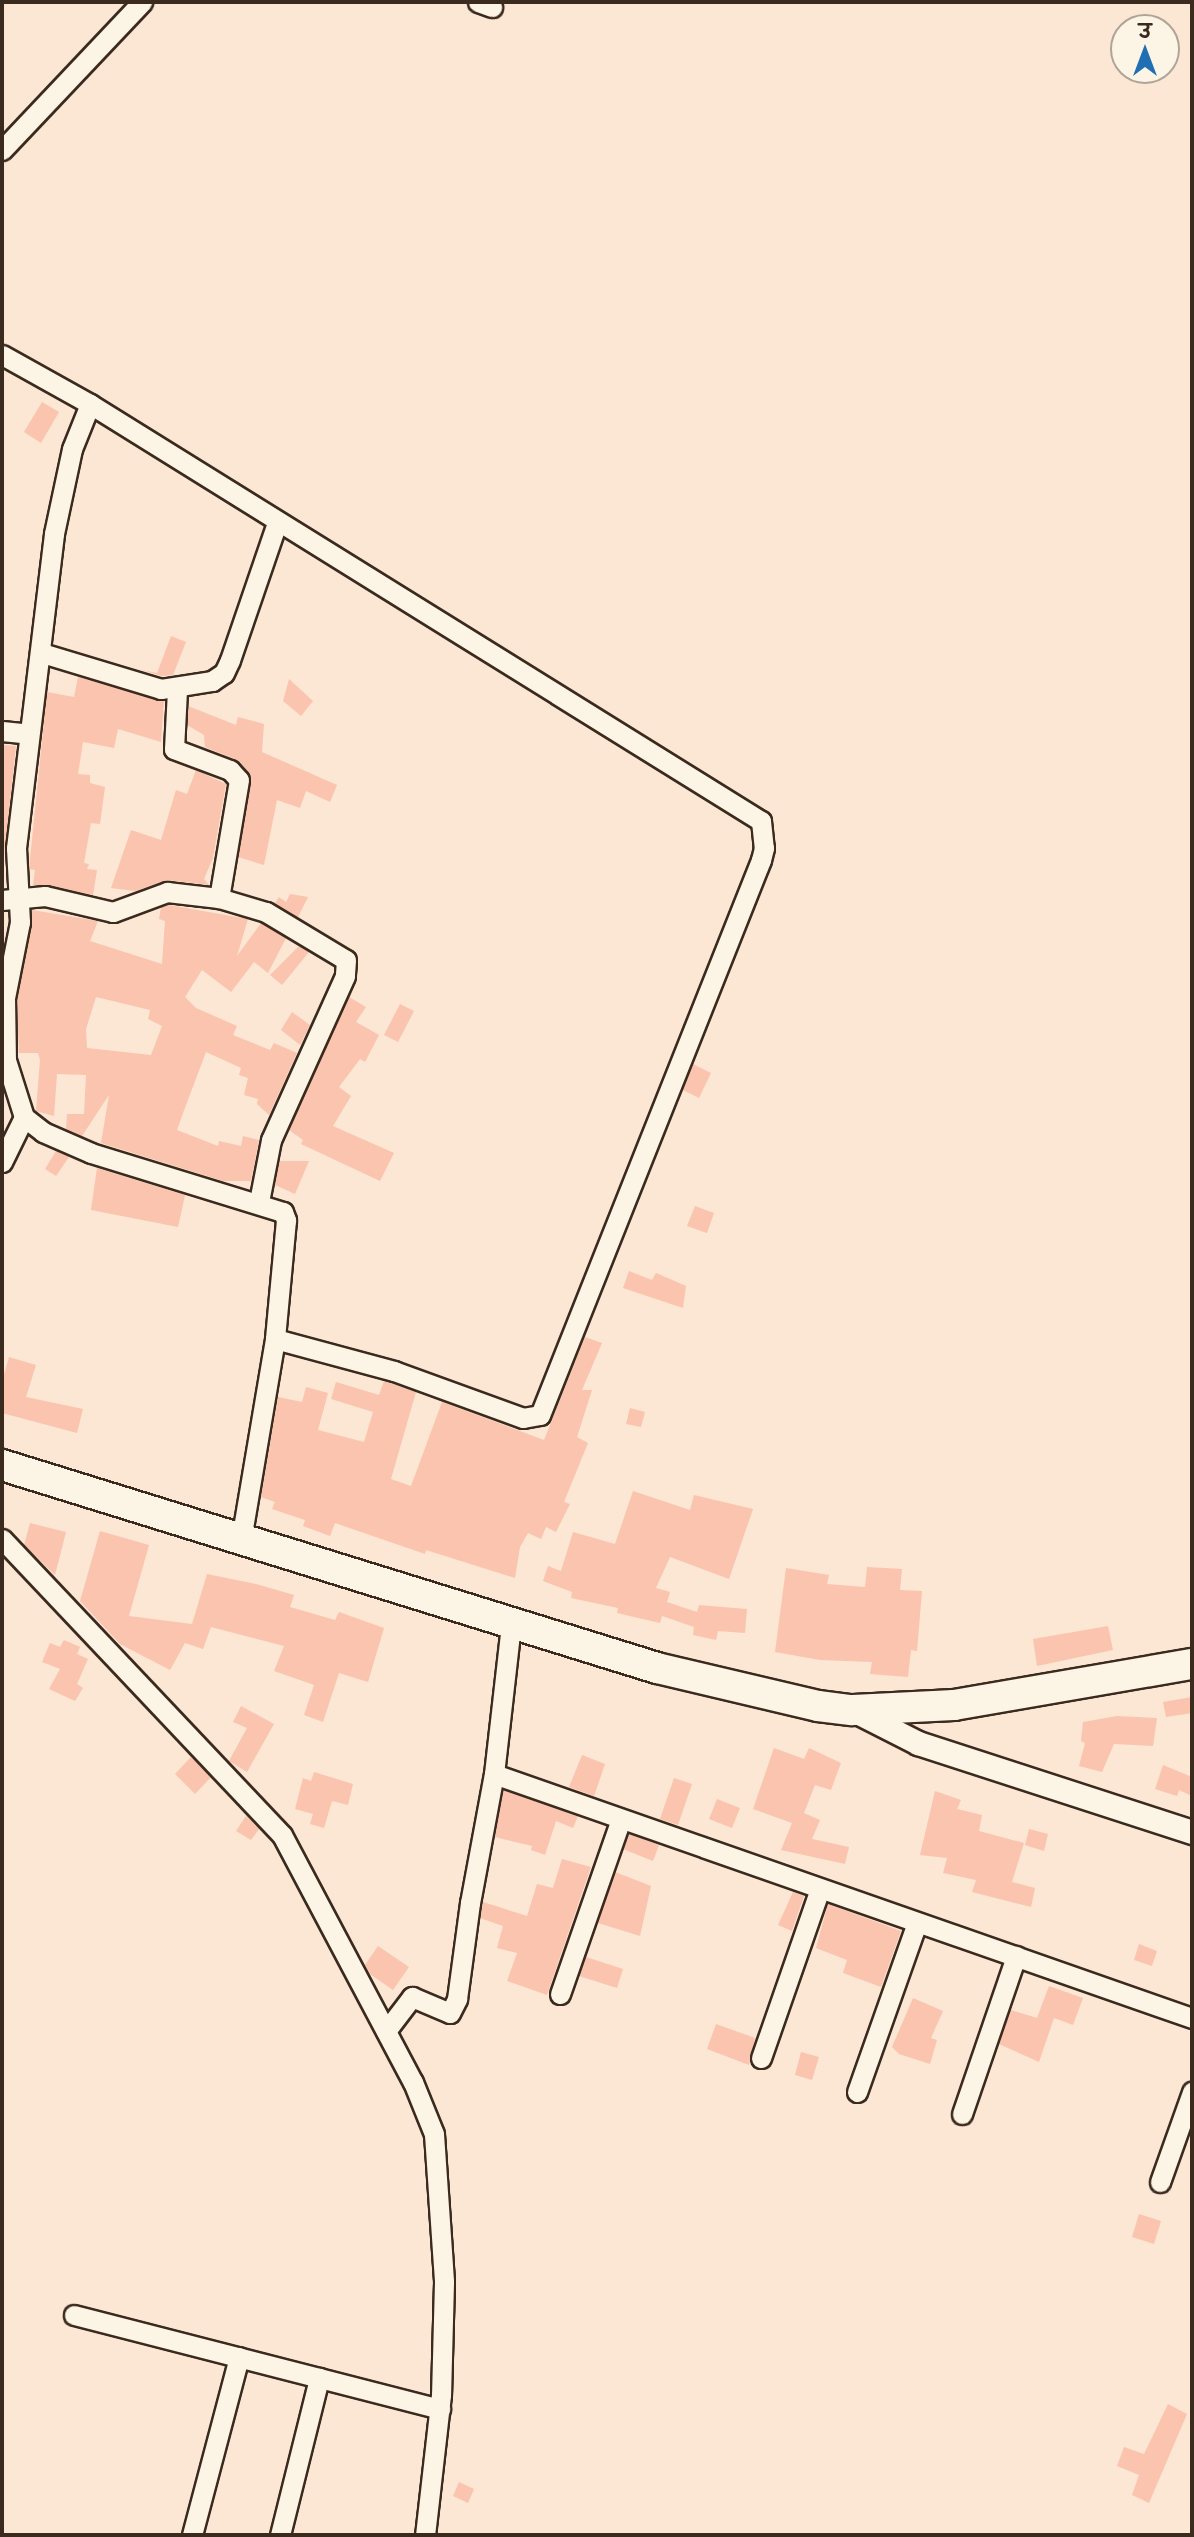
<!DOCTYPE html>
<html>
<head>
<meta charset="utf-8">
<style>
  body { margin:0 }
  #map { position:relative; width:1194px; height:2537px; overflow:hidden; background:#fce6d4; font-family:"Playpen Sans","Playpen Sans Deva",sans-serif }
  div>[style] { position:absolute }
  [style*='--x'] { left:calc(var(--x)*1px); top:calc(var(--y)*1px); width:calc(var(--w)*1px); rotate:calc(var(--a)*1deg) }
  .building>* { inset:0; background:#fbc4ae }
  .roads { filter:drop-shadow(2px 0 #3b2a1e) drop-shadow(-2px 0 #3b2a1e) drop-shadow(0 2px #3b2a1e) drop-shadow(0 -2px #3b2a1e) }
  .minor>* { height:19px; margin:-9.5px; padding:0 9.5px; transform-origin:9.5px; border-radius:9.5px; background:#fcf5e5 }
  .tertiary>* { height:23px; margin:-11.5px; padding:0 11.5px; transform-origin:11.5px; border-radius:11.5px; background:#fcf5e5 }
  .primary>* { height:30px; margin:-15px; padding:0 15px; transform-origin:15px; border-radius:15px; background:#fcf5e5 }
  span { translate:-50% -50%; white-space:nowrap; text-align:center; line-height:1.15; -webkit-text-stroke:5px #fcf5e5; paint-order:stroke }
  .frame { position:absolute; inset:0; border:4px solid #3b2a1e; pointer-events:none }
  .north { position:absolute; left:1110px; top:14px; width:70px; height:70px; box-sizing:border-box; background:#fcf5e5; border:2px solid #afa495; border-radius:50%; rotate:0deg; font-size:19px; font-weight:700; line-height:28px; text-align:center; color:#3b2a1e }
  .north::after { content:''; display:block; margin:auto; width:24px; height:32px; background:#1f6fb2; clip-path:polygon(50% 0,100% 100%,50% 72%,0 100%) }
</style>
</head>
<body>
<div id="map">
  <div class="building">
    <div style="clip-path:polygon(42px 402px,59px 412px,41px 443px,24px 432px)"></div>
    <div style="clip-path:polygon(171px 636px,186px 642px,173px 675px,162px 676px,142px 670px,157px 673px)"></div>
    <div style="clip-path:polygon(78px 677px,164px 701px,161px 742px,118px 729px,114px 748px,83px 742px,78px 774px,90px 775px,90px 783px,105px 787px,100px 824px,91px 823px,84px 863px,89px 864px,87px 869px,97px 870px,93px 895px,33px 885px,35px 870px,29px 869px,47px 692px,74px 697px)"></div>
    <div style="clip-path:polygon(289px 679px,313px 701px,301px 716px,283px 701px)"></div>
    <div style="clip-path:polygon(188px 706px,236px 725px,238px 717px,264px 724px,262px 752px,337px 785px,330px 802px,306px 791px,300px 808px,277px 800px,264px 865px,238px 857px,251px 776px,235px 759px,205px 747px,204px 735px,187px 725px)"></div>
    <div style="clip-path:polygon(2px 745px,16px 746px,4px 856px,2px 856px)"></div>
    <div style="clip-path:polygon(196px 770px,226px 784px,213px 858px,204px 879px,209px 885px,168px 880px,135px 891px,111px 888px,131px 830px,161px 840px,176px 790px,187px 794px)"></div>
    <div style="clip-path:polygon(290px 894px,308px 897px,298px 917px,275px 903px,279px 897px,286px 902px)"></div>
    <div style="clip-path:polygon(evenodd,169px 905px,248px 919px,237px 956px,261px 923px,286px 938px,268px 973px,254px 962px,231px 992px,202px 970px,185px 997px,196px 1008px,237px 1026px,233px 1035px,270px 1050px,274px 1043px,297px 1053px,269px 1115px,257px 1104px,258px 1099px,244px 1095px,248px 1078px,239px 1075px,241px 1068px,206px 1052px,183px 1113px,177px 1130px,218px 1146px,219px 1141px,241px 1146px,243px 1136px,259px 1140px,251px 1181px,223px 1181px,101px 1143px,109px 1095px,82px 1136px,66px 1129px,67px 1114px,84px 1114px,86px 1075px,57px 1074px,54px 1116px,36px 1111px,40px 1060px,38px 1053px,19px 1053px,18px 1033px,17px 999px,32px 910px,98px 921px,90px 941px,162px 964px,165px 921px,159px 919px,161px 907px,169px 905px,96px 997px,150px 1010px,148px 1019px,162px 1026px,151px 1055px,87px 1048px,86px 1029px,96px 997px)"></div>
    <div style="clip-path:polygon(299px 946px,309px 952px,282px 985px,270px 975px)"></div>
    <div style="clip-path:polygon(349px 997px,366px 1007px,356px 1022px,379px 1035px,365px 1062px,360px 1059px,339px 1087px,351px 1096px,333px 1126px,394px 1153px,380px 1181px,301px 1144px,303px 1140px,289px 1130px)"></div>
    <div style="clip-path:polygon(400px 1004px,414px 1011px,398px 1042px,384px 1035px)"></div>
    <div style="clip-path:polygon(292px 1012px,310px 1025px,300px 1045px,281px 1030px)"></div>
    <div style="clip-path:polygon(693px 1064px,711px 1073px,699px 1098px,683px 1090px)"></div>
    <div style="clip-path:polygon(56px 1151px,69px 1157px,56px 1176px,45px 1169px)"></div>
    <div style="clip-path:polygon(279px 1161px,309px 1161px,295px 1194px,275px 1185px)"></div>
    <div style="clip-path:polygon(97px 1168px,185px 1195px,178px 1227px,91px 1210px)"></div>
    <div style="clip-path:polygon(695px 1206px,714px 1213px,707px 1233px,687px 1226px)"></div>
    <div style="clip-path:polygon(629px 1271px,652px 1280px,656px 1273px,686px 1286px,683px 1308px,623px 1288px)"></div>
    <div style="clip-path:polygon(585px 1337px,602px 1343px,582px 1390px,592px 1390px,577px 1437px,588px 1443px,564px 1502px,570px 1504px,556px 1532px,546px 1527px,541px 1539px,528px 1533px,520px 1547px,515px 1578px,426px 1550px,425px 1554px,335px 1523px,330px 1536px,303px 1526px,305px 1520px,272px 1509px,275px 1502px,261px 1497px,278px 1397px,302px 1402px,306px 1387px,328px 1393px,318px 1430px,364px 1442px,373px 1412px,331px 1399px,336px 1382px,379px 1395px,384px 1381px,416px 1392px,391px 1479px,411px 1486px,442px 1402px,544px 1440px)"></div>
    <div style="clip-path:polygon(9px 1357px,36px 1365px,26px 1397px,83px 1409px,77px 1433px,2px 1413px,2px 1382px)"></div>
    <div style="clip-path:polygon(630px 1408px,645px 1412px,641px 1427px,626px 1424px)"></div>
    <div style="clip-path:polygon(633px 1491px,690px 1510px,694px 1495px,753px 1509px,729px 1579px,670px 1557px,656px 1588px,670px 1592px,667px 1602px,697px 1612px,699px 1605px,747px 1609px,745px 1633px,718px 1631px,716px 1640px,693px 1635px,694px 1627px,662px 1616px,660px 1623px,617px 1613px,618px 1608px,571px 1598px,572px 1592px,543px 1581px,548px 1566px,561px 1571px,573px 1532px,615px 1544px)"></div>
    <div style="clip-path:polygon(30px 1523px,66px 1532px,55px 1575px,24px 1545px)"></div>
    <div style="clip-path:polygon(100px 1531px,149px 1545px,129px 1616px,192px 1624px,207px 1574px,256px 1584px,294px 1595px,290px 1607px,335px 1620px,339px 1612px,384px 1628px,368px 1682px,339px 1673px,323px 1722px,304px 1715px,314px 1685px,274px 1671px,284px 1646px,211px 1627px,203px 1649px,185px 1643px,170px 1670px,120px 1644px,80px 1601px)"></div>
    <div style="clip-path:polygon(867px 1567px,902px 1569px,900px 1590px,922px 1591px,917px 1651px,911px 1650px,908px 1677px,870px 1674px,872px 1662px,820px 1660px,775px 1652px,786px 1568px,829px 1575px,827px 1584px,865px 1587px)"></div>
    <div style="clip-path:polygon(1108px 1626px,1113px 1650px,1037px 1666px,1033px 1639px)"></div>
    <div style="clip-path:polygon(64px 1640px,80px 1647px,77px 1654px,88px 1659px,77px 1684px,83px 1688px,75px 1701px,49px 1689px,60px 1669px,42px 1662px,50px 1643px,60px 1647px)"></div>
    <div style="clip-path:polygon(1192px 1697px,1192px 1713px,1166px 1717px,1163px 1702px)"></div>
    <div style="clip-path:polygon(241px 1706px,274px 1724px,247px 1772px,229px 1761px,247px 1728px,233px 1722px)"></div>
    <div style="clip-path:polygon(1117px 1716px,1157px 1718px,1153px 1746px,1114px 1744px,1102px 1772px,1079px 1766px,1085px 1743px,1081px 1741px,1083px 1722px)"></div>
    <div style="clip-path:polygon(774px 1748px,804px 1759px,809px 1748px,841px 1763px,831px 1790px,815px 1785px,804px 1813px,820px 1820px,812px 1839px,849px 1847px,845px 1864px,781px 1850px,792px 1823px,753px 1809px)"></div>
    <div style="clip-path:polygon(582px 1755px,605px 1764px,594px 1796px,569px 1787px)"></div>
    <div style="clip-path:polygon(191px 1757px,211px 1777px,195px 1794px,175px 1774px)"></div>
    <div style="clip-path:polygon(1163px 1765px,1192px 1777px,1192px 1796px,1179px 1790px,1177px 1796px,1155px 1789px)"></div>
    <div style="clip-path:polygon(314px 1772px,353px 1784px,348px 1805px,332px 1801px,324px 1828px,310px 1824px,313px 1814px,295px 1809px,303px 1778px,311px 1781px)"></div>
    <div style="clip-path:polygon(674px 1778px,692px 1784px,678px 1825px,660px 1819px)"></div>
    <div style="clip-path:polygon(503px 1790px,578px 1816px,573px 1828px,556px 1821px,545px 1855px,531px 1850px,532px 1846px,495px 1837px)"></div>
    <div style="clip-path:polygon(935px 1791px,961px 1800px,957px 1809px,982px 1815px,979px 1831px,1024px 1843px,1012px 1882px,1035px 1888px,1031px 1907px,972px 1892px,976px 1880px,943px 1873px,947px 1858px,920px 1855px)"></div>
    <div style="clip-path:polygon(717px 1799px,740px 1808px,732px 1828px,709px 1819px)"></div>
    <div style="clip-path:polygon(246px 1816px,259px 1829px,251px 1840px,236px 1831px)"></div>
    <div style="clip-path:polygon(1029px 1829px,1048px 1834px,1044px 1851px,1025px 1845px)"></div>
    <div style="clip-path:polygon(629px 1834px,659px 1845px,653px 1861px,623px 1849px)"></div>
    <div style="clip-path:polygon(562px 1859px,591px 1867px,547px 1995px,507px 1981px,517px 1953px,497px 1948px,503px 1926px,480px 1918px,483px 1902px,527px 1916px,537px 1884px,553px 1888px)"></div>
    <div style="clip-path:polygon(615px 1872px,651px 1886px,640px 1936px,598px 1923px)"></div>
    <div style="clip-path:polygon(793px 1892px,804px 1896px,792px 1931px,778px 1925px)"></div>
    <div style="clip-path:polygon(828px 1904px,901px 1931px,881px 1987px,843px 1973px,847px 1960px,816px 1948px)"></div>
    <div style="clip-path:polygon(1139px 1944px,1157px 1951px,1152px 1966px,1134px 1960px)"></div>
    <div style="clip-path:polygon(378px 1946px,409px 1967px,393px 1990px,370px 1974px,365px 1965px)"></div>
    <div style="clip-path:polygon(586px 1957px,623px 1969px,617px 1988px,579px 1976px)"></div>
    <div style="clip-path:polygon(1049px 1986px,1083px 1998px,1073px 2025px,1054px 2018px,1039px 2062px,999px 2044px,1011px 2010px,1037px 2018px)"></div>
    <div style="clip-path:polygon(913px 1998px,943px 2011px,931px 2038px,937px 2040px,930px 2064px,899px 2054px,892px 2047px)"></div>
    <div style="clip-path:polygon(716px 2024px,755px 2038px,749px 2065px,707px 2049px)"></div>
    <div style="clip-path:polygon(801px 2052px,819px 2057px,812px 2080px,795px 2075px)"></div>
    <div style="clip-path:polygon(1139px 2214px,1161px 2221px,1154px 2244px,1132px 2237px)"></div>
    <div style="clip-path:polygon(1168px 2404px,1187px 2414px,1149px 2503px,1132px 2495px,1139px 2475px,1117px 2466px,1124px 2447px,1144px 2454px)"></div>
    <div style="clip-path:polygon(459px 2482px,474px 2489px,468px 2503px,453px 2496px)"></div>
  </div>
  <div class="roads">
    <div class="minor">
      <div style="--x:478;--y:2;--w:15;--a:20"></div>
      <div style="--x:2;--y:150;--w:204;--a:-46.6"></div>
      <div style="--x:2;--y:355;--w:101;--a:29.1"></div>
      <div style="--x:90;--y:404;--w:790;--a:31.86"></div>
      <div style="--x:761;--y:821;--w:27;--a:84"></div>
      <div style="--x:764;--y:848;--w:12;--a:104"></div>
      <div style="--x:761;--y:860;--w:597;--a:111.71"></div>
      <div style="--x:540;--y:1415;--w:17;--a:170"></div>
      <div style="--x:523;--y:1418;--w:137;--a:-160"></div>
      <div style="--x:394;--y:1371;--w:123;--a:-164.9"></div>
      <div style="--x:90;--y:404;--w:48;--a:111.8"></div>
      <div style="--x:72;--y:449;--w:87;--a:102"></div>
      <div style="--x:54;--y:534;--w:316;--a:96.9"></div>
      <div style="--x:16;--y:848;--w:74;--a:86.9"></div>
      <div style="--x:20;--y:922;--w:77;--a:101.2"></div>
      <div style="--x:5;--y:998;--w:62;--a:89.1"></div>
      <div style="--x:6;--y:1060;--w:60;--a:72.5"></div>
      <div style="--x:24;--y:1117;--w:24;--a:38"></div>
      <div style="--x:43;--y:1132;--w:52;--a:23.6"></div>
      <div style="--x:91;--y:1153;--w:201;--a:17.1"></div>
      <div style="--x:283;--y:1212;--w:9;--a:69"></div>
      <div style="--x:286;--y:1220;--w:120;--a:95.3"></div>
      <div style="--x:275;--y:1339;--w:204;--a:99.6"></div>
      <div style="--x:42;--y:653;--w:124;--a:16.8"></div>
      <div style="--x:161;--y:689;--w:52;--a:-8.9"></div>
      <div style="--x:212;--y:681;--w:14;--a:-34"></div>
      <div style="--x:224;--y:673;--w:14;--a:-65"></div>
      <div style="--x:230;--y:660;--w:145;--a:-71.1"></div>
      <div style="--x:177;--y:690;--w:59;--a:92.9"></div>
      <div style="--x:174;--y:749;--w:60;--a:20.6"></div>
      <div style="--x:230;--y:770;--w:13;--a:48"></div>
      <div style="--x:239;--y:780;--w:120;--a:99.6"></div>
      <div style="--x:2;--y:731;--w:27;--a:6"></div>
      <div style="--x:2;--y:900;--w:43;--a:-5.3"></div>
      <div style="--x:45;--y:896;--w:70;--a:13.2"></div>
      <div style="--x:113;--y:912;--w:58;--a:-20.3"></div>
      <div style="--x:167;--y:892;--w:52;--a:6.6"></div>
      <div style="--x:219;--y:898;--w:49;--a:16.6"></div>
      <div style="--x:266;--y:912;--w:93;--a:31"></div>
      <div style="--x:346;--y:960;--w:16;--a:94"></div>
      <div style="--x:345;--y:976;--w:180;--a:114.3"></div>
      <div style="--x:271;--y:1140;--w:63;--a:101"></div>
      <div style="--x:2;--y:1162;--w:50;--a:-63.9"></div>
      <div style="--x:2;--y:1539;--w:407;--a:46.6"></div>
      <div style="--x:282;--y:1835;--w:280;--a:62.1"></div>
      <div style="--x:413;--y:2082;--w:56;--a:68"></div>
      <div style="--x:434;--y:2134;--w:148;--a:86.1"></div>
      <div style="--x:444;--y:2282;--w:113;--a:91.5"></div>
      <div style="--x:441;--y:2395;--w:141;--a:96.5"></div>
      <div style="--x:494;--y:1774;--w:739;--a:19.27"></div>
      <div style="--x:560;--y:1994;--w:185;--a:-70.8"></div>
      <div style="--x:386;--y:2031;--w:43;--a:-52.6"></div>
      <div style="--x:412;--y:1997;--w:41;--a:22.8"></div>
      <div style="--x:450;--y:2013;--w:16;--a:-63"></div>
      <div style="--x:457;--y:1999;--w:97;--a:-82.3"></div>
      <div style="--x:470;--y:1903;--w:131;--a:-79.5"></div>
      <div style="--x:494;--y:1774;--w:151;--a:-83.5"></div>
      <div style="--x:761;--y:2058;--w:177;--a:-70.8"></div>
      <div style="--x:857;--y:2092;--w:179;--a:-70.5"></div>
      <div style="--x:962;--y:2114;--w:167;--a:-71.1"></div>
      <div style="--x:1160;--y:2182;--w:96;--a:-70.4"></div>
      <div style="--x:74;--y:2315;--w:378;--a:14.4"></div>
      <div style="--x:192;--y:2535;--w:184;--a:-75.2"></div>
      <div style="--x:280;--y:2535;--w:162;--a:-76"></div>
    </div>
    <div class="tertiary">
      <div style="--x:853;--y:1710;--w:73;--a:26.9"></div>
      <div style="--x:918;--y:1743;--w:288;--a:18"></div>
    </div>
    <div class="primary">
      <div style="--x:2;--y:1465;--w:686;--a:17.22"></div>
      <div style="--x:657;--y:1668;--w:165;--a:13.3"></div>
      <div style="--x:818;--y:1706;--w:35;--a:7"></div>
      <div style="--x:853;--y:1710;--w:101;--a:-2.8"></div>
      <div style="--x:954;--y:1705;--w:242;--a:-9.8"></div>
    </div>
  </div>
  <div class="frame"></div>
  <div class="north">उ</div>
</div>
</body>
</html>
